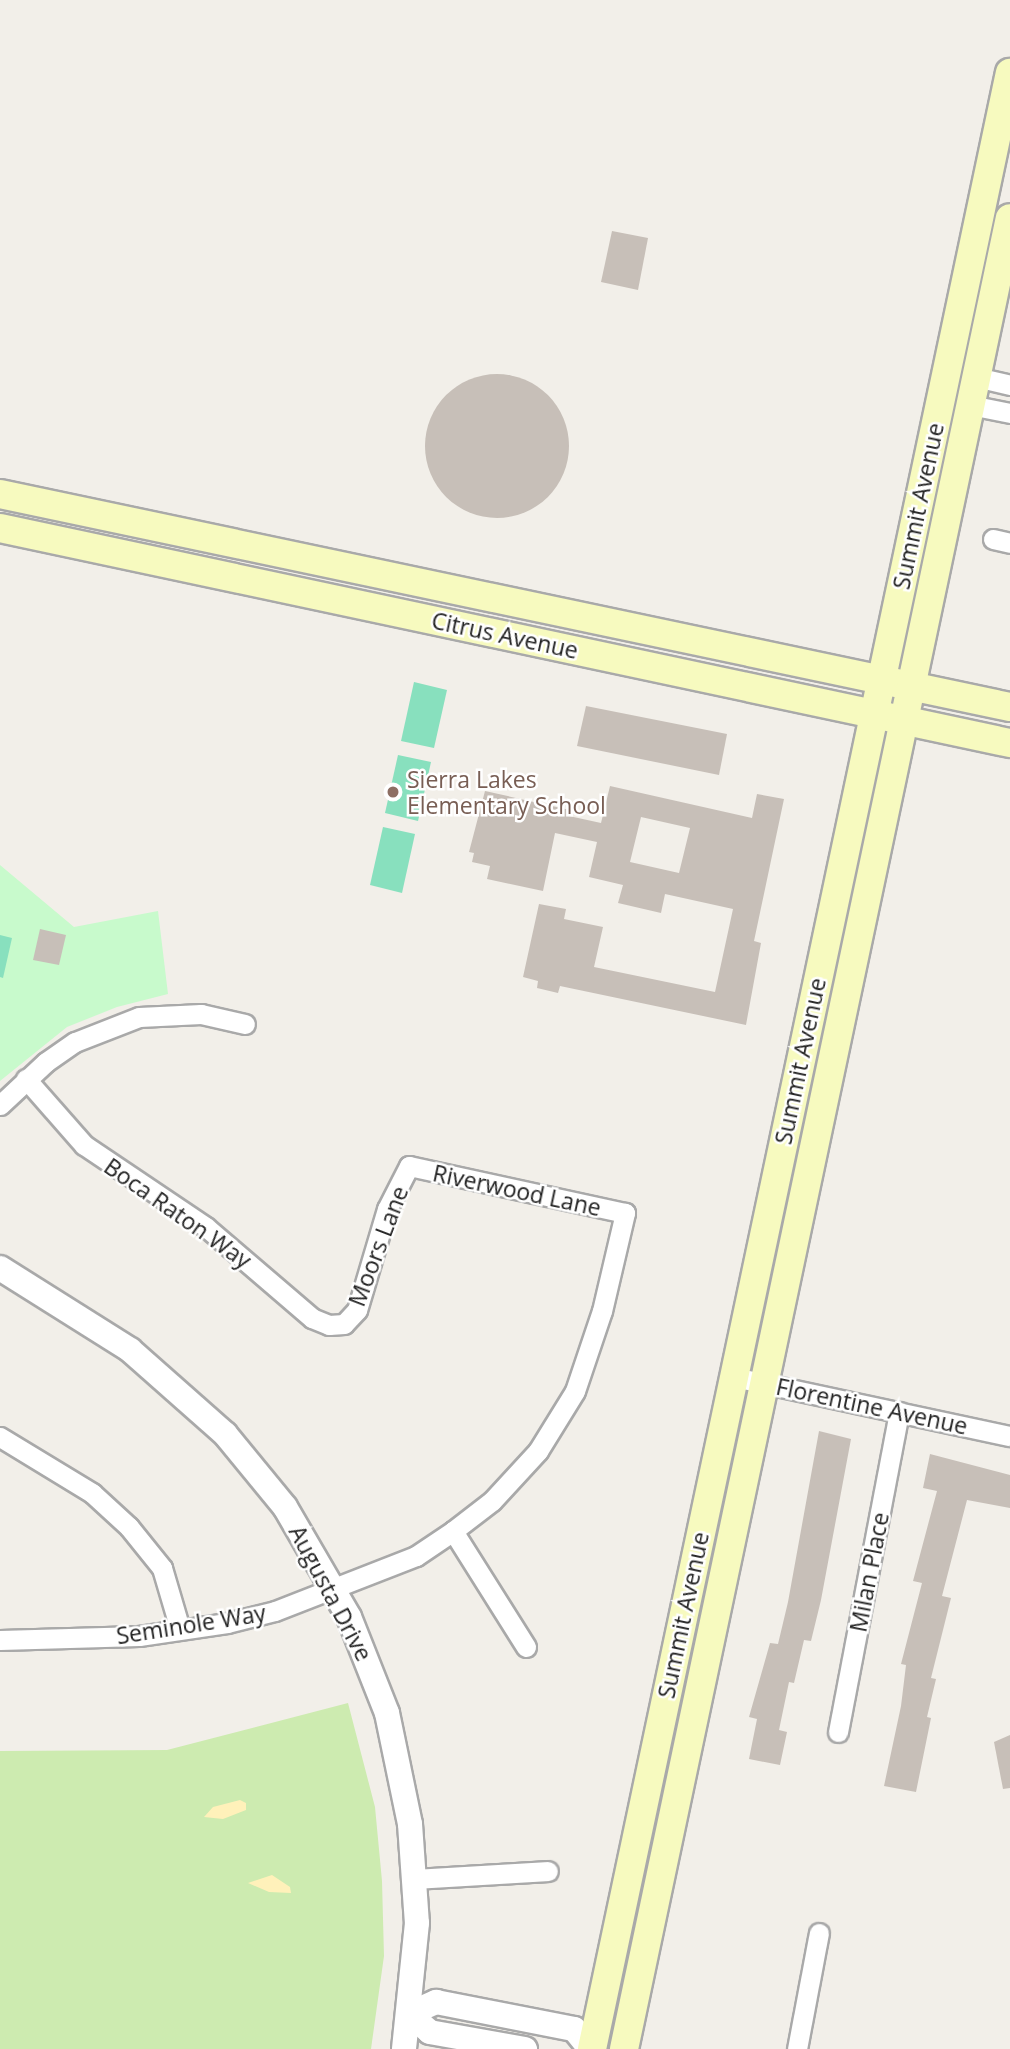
<!DOCTYPE html>
<html>
<head>
<meta charset="utf-8">
<style>
  body { margin:0 }
  #map { position:relative; width:1010px; height:2049px; overflow:hidden; background:#f2efe9; font-family:"Open Sans",sans-serif }
  div>[style] { position:absolute }
  [style*='--x'] { left:calc(var(--x)*1px); top:calc(var(--y)*1px); width:calc(var(--w)*1px); rotate:calc(var(--a)*1deg) }
  .grass>* { inset:0; background:#cdebb0 }
  .sand>* { inset:0; background:#fff1ba }
  .park>* { inset:0; background:#c8facc }
  .pitch>* { inset:0; background:#88e0be }
  .building>* { inset:0; background:#c7bfb8 }
  .round { border-radius:50% }
  .roads { filter:drop-shadow(2px 0 #a9a9a9) drop-shadow(-2px 0 #a9a9a9) drop-shadow(0 2px #a9a9a9) drop-shadow(0 -2px #a9a9a9) }
  .minor>* { height:19px; margin:-9.5px; padding:0 9.5px; transform-origin:9.5px; border-radius:9.5px; background:#fff }
  .tertiary>* { height:24px; margin:-12px; padding:0 12px; transform-origin:12px; border-radius:12px; background:#fff }
  .secondary>* { height:28px; margin:-14px; padding:0 14px; transform-origin:14px; border-radius:14px; background:#f7fabf }
  .dots>* { width:19px; height:19px; translate:-50% -50%; box-sizing:border-box; border:4px solid #fff; border-radius:50% }
  span { translate:-50% -50%; white-space:nowrap; text-align:center; line-height:1.15; -webkit-text-stroke:5px #fff; paint-order:stroke }
  .street-label { font-size:23px; color:#222 }
  .education-label { font-size:23px; color:#785e54 }
  .left { translate:0 -50%; text-align:left }
</style>
</head>
<body>
<div id="map">
  <div class="grass">
    <div style="clip-path:polygon(348px 1703px,375px 1807px,382px 1881px,384px 1956px,371px 2049px,0 2049px,0 1751px,167px 1750px)"></div>
  </div>
  <div class="sand">
    <div style="clip-path:polygon(240px 1800px,246px 1803px,246px 1810px,223px 1819px,204px 1817px,213px 1807px)"></div>
    <div style="clip-path:polygon(272px 1875px,290px 1887px,291px 1893px,269px 1892px,248px 1883px)"></div>
  </div>
  <div class="park">
    <div style="clip-path:polygon(0 865px,74px 927px,158px 911px,168px 994px,117px 1007px,67px 1027px,0 1081px)"></div>
  </div>
  <div class="pitch">
    <div style="clip-path:polygon(414px 682px,447px 690px,434px 748px,401px 741px)"></div>
    <div style="clip-path:polygon(398px 755px,431px 762px,418px 821px,385px 813px)"></div>
    <div style="clip-path:polygon(383px 827px,415px 834px,402px 893px,370px 885px)"></div>
    <div style="clip-path:polygon(0 935px,12px 938px,3px 978px,0 977px)"></div>
  </div>
  <div class="building">
    <div style="clip-path:polygon(612px 231px,648px 238px,638px 290px,601px 282px)"></div>
    <div class="round" style="left:425px;top:374px;width:144px;height:144px"></div>
    <div style="clip-path:polygon(586px 706px,727px 734px,719px 775px,577px 746px)"></div>
    <div style="clip-path:polygon(evenodd,610px 786px,752px 818px,757px 794px,784px 799px,754px 941px,761px 943px,746px 1025px,560px 986px,558px 993px,537px 988px,538px 981px,523px 977px,539px 904px,566px 909px,564px 919px,603px 927px,594px 967px,715px 992px,733px 909px,665px 894px,661px 913px,618px 903px,623px 885px,589px 877px,597px 842px,555px 833px,543px 891px,487px 879px,490px 866px,472px 862px,474px 853px,469px 852px,485px 791px,570px 810px,569px 816px,601px 823px,610px 786px,641px 817px,690px 828px,679px 873px,630px 862px,641px 817px)"></div>
    <div style="clip-path:polygon(40px 929px,66px 935px,59px 965px,33px 960px)"></div>
    <div style="clip-path:polygon(819px 1431px,851px 1439px,821px 1600px,811px 1641px,804px 1640px,794px 1683px,789px 1682px,779px 1730px,787px 1732px,780px 1765px,749px 1759px,757px 1719px,749px 1717px,770px 1643px,778px 1644px,788px 1602px)"></div>
    <div style="clip-path:polygon(930px 1454px,1010px 1475px,1010px 1508px,967px 1500px,942px 1596px,951px 1598px,931px 1678px,936px 1679px,927px 1717px,931px 1718px,916px 1792px,884px 1786px,901px 1706px,906px 1665px,901px 1664px,922px 1583px,913px 1581px,937px 1491px,923px 1488px)"></div>
    <div style="clip-path:polygon(1010px 1735px,1010px 1788px,1003px 1789px,994px 1742px)"></div>
  </div>
  <div class="roads">
    <div class="minor">
      <div style="--x:976;--y:377;--w:35;--a:13"></div>
      <div style="--x:970;--y:405;--w:41;--a:11.3"></div>
      <div style="--x:993;--y:539;--w:17;--a:13"></div>
      <div style="--x:0;--y:1105;--w:63;--a:-43.1"></div>
      <div style="--x:46;--y:1062;--w:35;--a:-35"></div>
      <div style="--x:75;--y:1042;--w:69;--a:-21.3"></div>
      <div style="--x:139;--y:1017;--w:62;--a:-2.8"></div>
      <div style="--x:201;--y:1014;--w:45;--a:12.8"></div>
      <div style="--x:734;--y:1377;--w:282;--a:12.1"></div>
      <div style="--x:0;--y:1437;--w:108;--a:31.3"></div>
      <div style="--x:92;--y:1493;--w:50;--a:42.6"></div>
      <div style="--x:129;--y:1527;--w:53;--a:51.2"></div>
      <div style="--x:162;--y:1568;--w:64;--a:73.6"></div>
      <div style="--x:453;--y:1531;--w:137;--a:57.8"></div>
      <div style="--x:0;--y:1640;--w:139;--a:-1.6"></div>
      <div style="--x:139;--y:1636;--w:89;--a:-8.4"></div>
      <div style="--x:227;--y:1623;--w:49;--a:-14"></div>
      <div style="--x:275;--y:1611;--w:151;--a:-21.3"></div>
      <div style="--x:416;--y:1556;--w:45;--a:-34"></div>
      <div style="--x:453;--y:1531;--w:49;--a:-37.6"></div>
      <div style="--x:492;--y:1501;--w:68;--a:-47.4"></div>
      <div style="--x:538;--y:1451;--w:70;--a:-58.3"></div>
      <div style="--x:575;--y:1391;--w:84;--a:-71.4"></div>
      <div style="--x:602;--y:1311;--w:101;--a:-76.8"></div>
      <div style="--x:625;--y:1213;--w:221;--a:-167.7"></div>
      <div style="--x:409;--y:1166;--w:48;--a:117.1"></div>
      <div style="--x:387;--y:1209;--w:105;--a:106.5"></div>
      <div style="--x:357;--y:1310;--w:19;--a:133"></div>
      <div style="--x:344;--y:1324;--w:15;--a:176"></div>
      <div style="--x:329;--y:1325;--w:18;--a:-158"></div>
      <div style="--x:312;--y:1318;--w:140;--a:-139.4"></div>
      <div style="--x:206;--y:1227;--w:147;--a:-146.1"></div>
      <div style="--x:84;--y:1145;--w:88;--a:-131.3"></div>
      <div style="--x:838;--y:1732;--w:326;--a:-79.2"></div>
      <div style="--x:415;--y:1879;--w:133;--a:-3.4"></div>
      <div style="--x:797;--y:2049;--w:118;--a:-79.3"></div>
    </div>
    <div class="tertiary">
      <div style="--x:0;--y:1268;--w:154;--a:32.2"></div>
      <div style="--x:130;--y:1350;--w:127;--a:41.5"></div>
      <div style="--x:225;--y:1434;--w:94;--a:50.6"></div>
      <div style="--x:285;--y:1507;--w:127;--a:59.8"></div>
      <div style="--x:349;--y:1617;--w:103;--a:68.4"></div>
      <div style="--x:387;--y:1713;--w:113;--a:78.3"></div>
      <div style="--x:410;--y:1824;--w:99;--a:86"></div>
      <div style="--x:417;--y:1923;--w:127;--a:95.9"></div>
      <div style="--x:525;--y:2049;--w:97;--a:-169.9"></div>
      <div style="--x:430;--y:2032;--w:28;--a:-139"></div>
      <div style="--x:409;--y:2014;--w:30;--a:-24"></div>
      <div style="--x:436;--y:2002;--w:141;--a:11.1"></div>
      <div style="--x:574;--y:2029;--w:26;--a:51"></div>
    </div>
    <div class="secondary">
      <div style="--x:0;--y:494;--w:1032;--a:11.91"></div>
      <div style="--x:0;--y:528;--w:1033;--a:12.02"></div>
      <div style="--x:592;--y:2049;--w:2020;--a:-78.06"></div>
      <div style="--x:624;--y:2049;--w:1871;--a:-78.1"></div>
    </div>
  </div>
  <div class="dots">
    <div style="left:393px;top:792px;background:#8d6e63"></div>
  </div>
  <div class="street-label">
    <span style="left:918px;top:506px;rotate:-78deg">Summit Avenue</span>
    <span style="left:505px;top:635px;rotate:12deg">Citrus Avenue</span>
    <span style="left:800px;top:1061px;rotate:-78deg">Summit Avenue</span>
    <span style="left:517px;top:1190px;rotate:12deg">Riverwood Lane</span>
    <span style="left:178px;top:1213px;rotate:35deg">Boca Raton Way</span>
    <span style="left:378px;top:1246px;rotate:-69deg">Moors Lane</span>
    <span style="left:872px;top:1406px;rotate:12deg">Florentine Avenue</span>
    <span style="left:869px;top:1572px;rotate:-79deg">Milan Place</span>
    <span style="left:331px;top:1593px;rotate:62deg">Augusta Drive</span>
    <span style="left:683px;top:1615px;rotate:-78deg">Summit Avenue</span>
    <span style="left:191px;top:1624px;rotate:-9deg">Seminole Way</span>
  </div>
  <div class="education-label">
    <span class="left" style="left:407px;top:792px">Sierra Lakes<br>Elementary School</span>
  </div>
</div>
</body>
</html>
